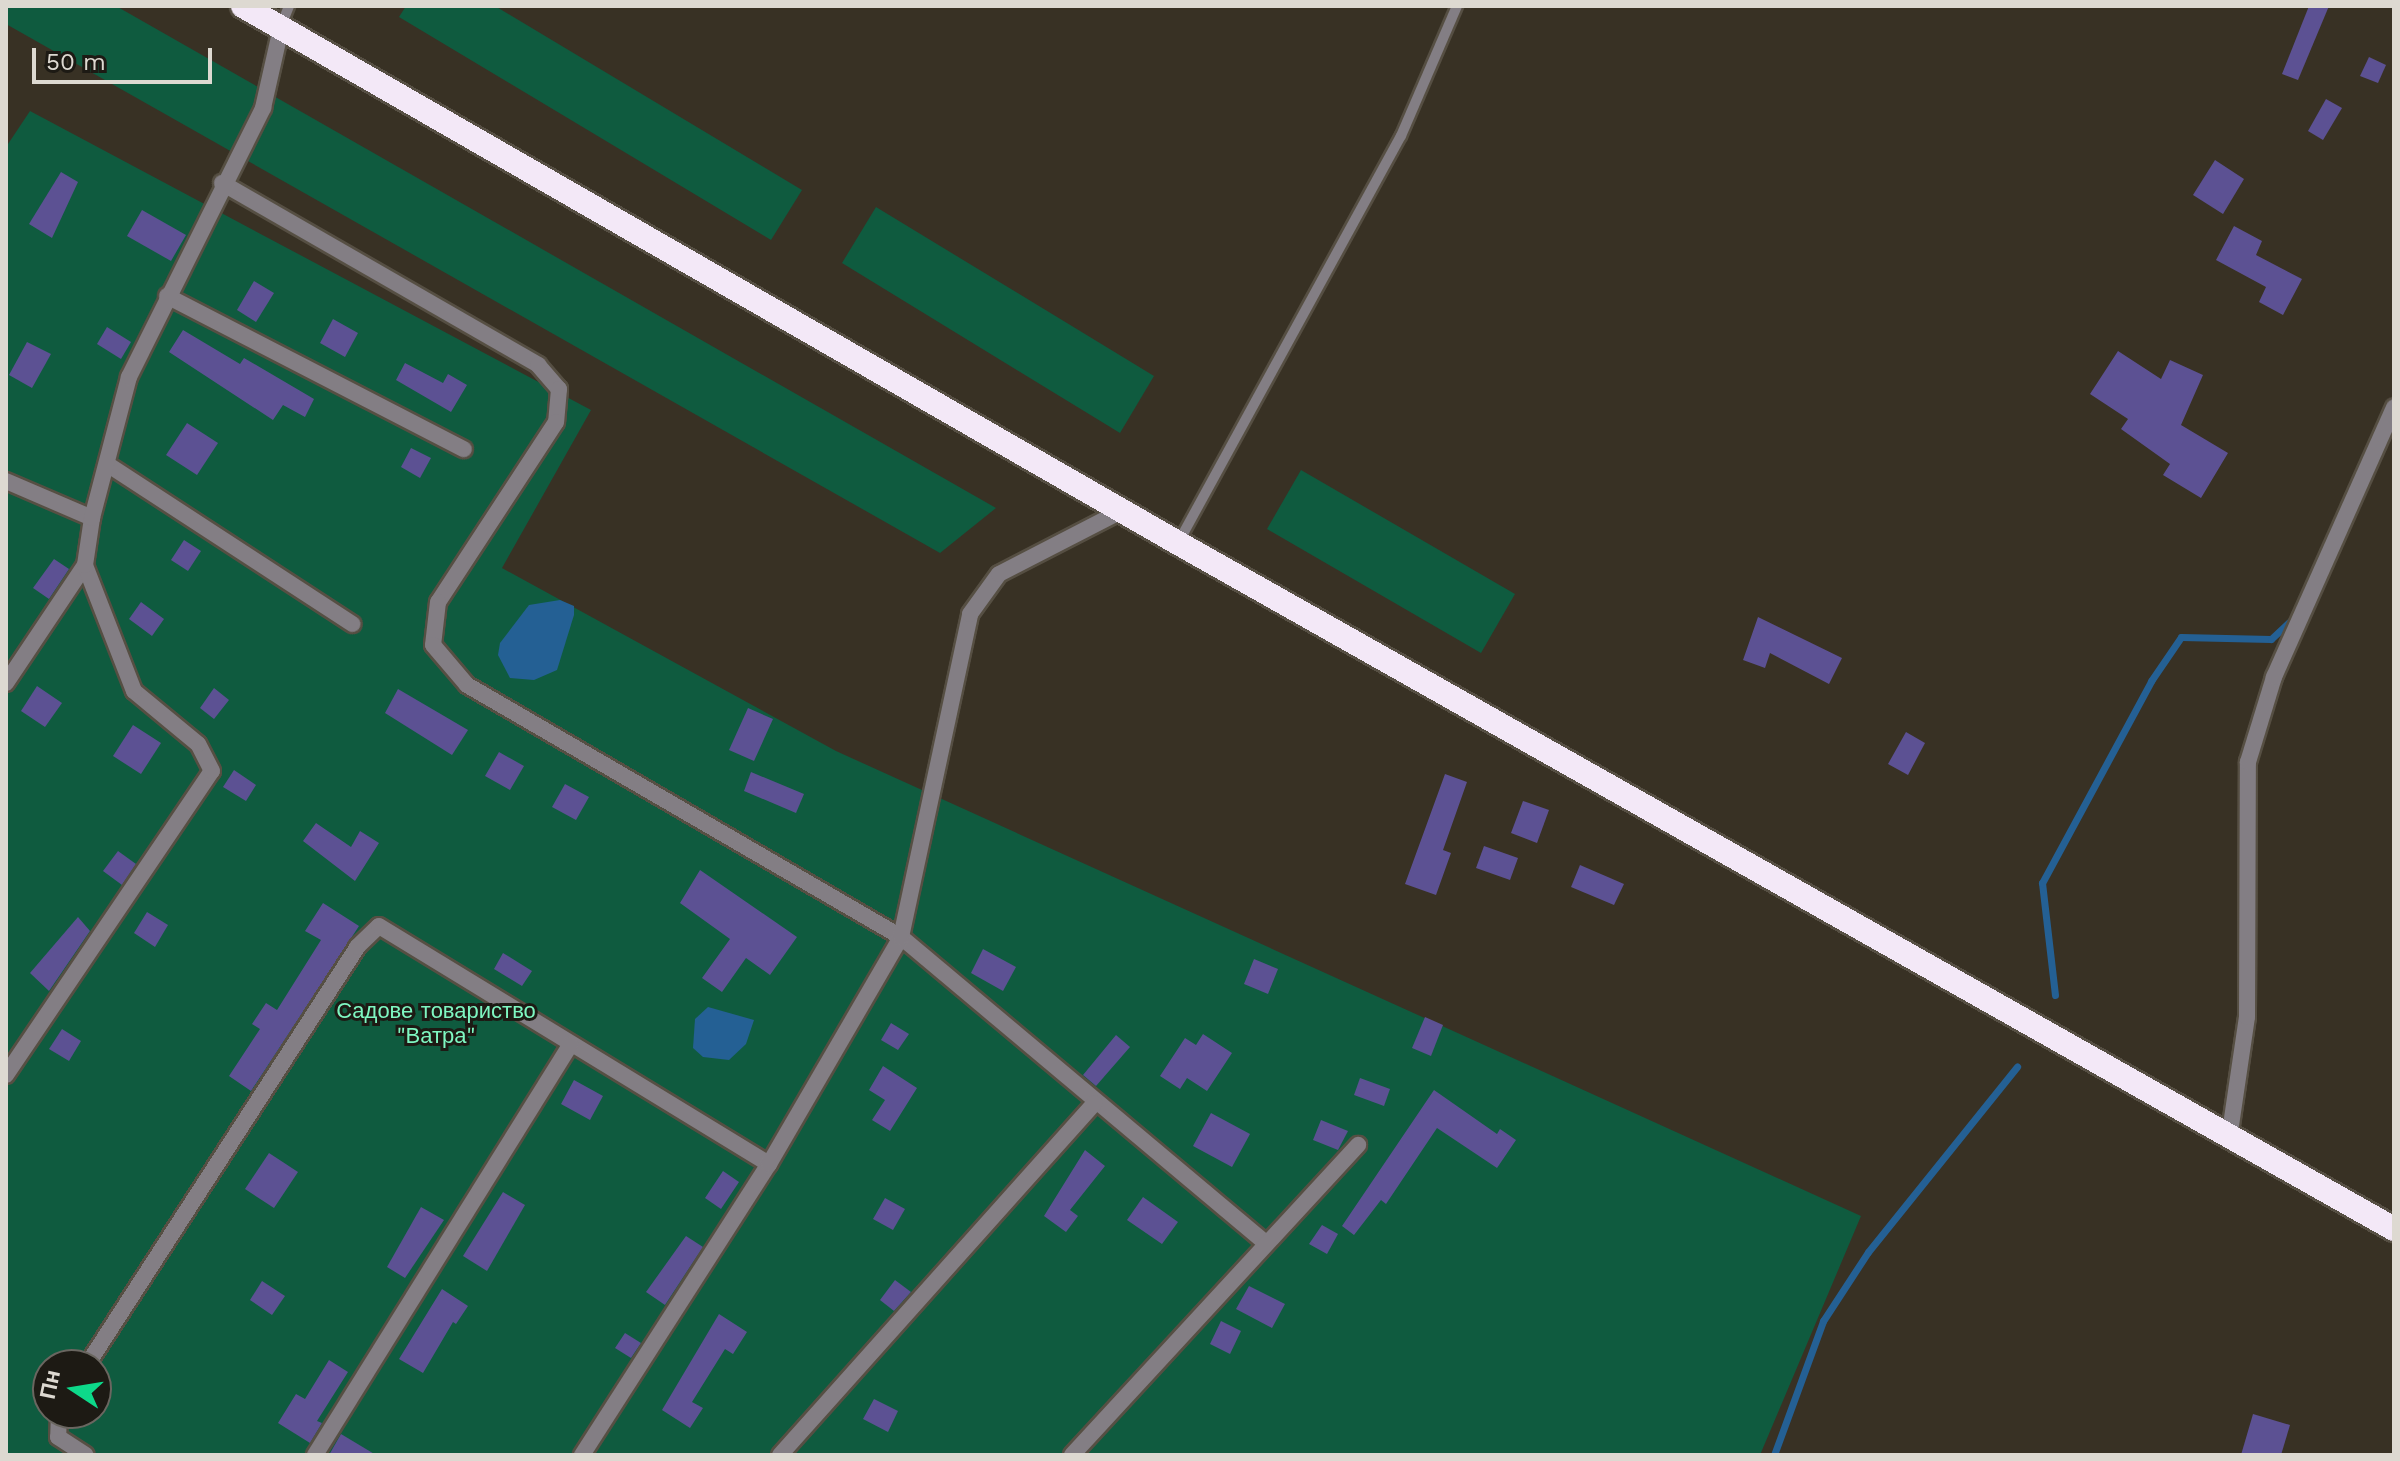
<!DOCTYPE html>
<html>
<head>
<meta charset="utf-8">
<style>
  body { margin:0 }
  #map { position:relative; width:2400px; height:1461px; overflow:hidden; background:#383124; font-family:"Work Sans",sans-serif }
  div>[style] { position:absolute }
  [style*='--x'] { left:calc(var(--x)*1px); top:calc(var(--y)*1px); width:calc(var(--w)*1px); rotate:calc(var(--a)*1deg) }
  .green>* { inset:0; background:#0f5b3f }
  .water>* { inset:0; background:#246094 }
  .stream>* { height:7px; margin:-3.5px; padding:0 3.5px; transform-origin:3.5px; border-radius:3.5px; background:#246094 }
  .building>* { inset:0; background:#5c5193 }
  .roads { filter:drop-shadow(2px 0 #564f43) drop-shadow(-2px 0 #564f43) drop-shadow(0 2px #564f43) drop-shadow(0 -2px #564f43) }
  .lane>* { height:10px; margin:-5px; padding:0 5px; transform-origin:5px; border-radius:5px; background:#837e84 }
  .street>* { height:16px; margin:-8px; padding:0 8px; transform-origin:8px; border-radius:8px; background:#837e84 }
  .highway>* { height:24px; margin:-12px; padding:0 12px; transform-origin:12px; border-radius:12px; background:#f3e8f7 }
  span { translate:-50% -50%; white-space:nowrap; text-align:center; line-height:1.15; -webkit-text-stroke:6px #1d1a14; paint-order:stroke }
  .park-label { font-size:22px; color:#7ef6c1 }
  .frame { position:absolute; inset:0; border:8px solid #ddd9d1; pointer-events:none }
  .north { position:absolute; left:32px; top:1349px; width:80px; height:80px; box-sizing:border-box; background:#1d1a14; border:2px solid #6a6660; border-radius:50%; rotate:282deg; font-size:22px; font-weight:700; line-height:32px; text-align:center; color:#ddd9d1 }
  .north::after { content:''; display:block; margin:auto; width:28px; height:36px; background:#0dd98a; clip-path:polygon(50% 0,100% 100%,50% 72%,0 100%) }
  .scale { position:absolute; left:32px; top:48px; width:180px; height:36px; box-sizing:border-box; border:4px solid #ddd9d1; border-top:0; padding-left:10px; font-size:24px; line-height:28px; white-space:nowrap; color:#ddd9d1; -webkit-text-stroke:6px #1d1a14; paint-order:stroke }
</style>
</head>
<body>
<div id="map">
  <div class="green">
    <div style="clip-path:polygon(6px 6px,116px 6px,996px 508px,940px 553px,6px 24px)"></div>
    <div style="clip-path:polygon(406px 6px,495px 6px,802px 190px,771px 240px,399px 17px)"></div>
    <div style="clip-path:polygon(evenodd,30px 111px,591px 410px,502px 568px,836px 751px,1861px 1216px,1760px 1455px,6px 1455px,6px 147px,30px 111px,48px 1365px,96px 1365px,96px 1413px,48px 1413px,48px 1365px)"></div>
    <div style="clip-path:polygon(876px 207px,1154px 376px,1120px 433px,842px 263px)"></div>
    <div style="clip-path:polygon(1301px 470px,1515px 594px,1481px 653px,1267px 529px)"></div>
  </div>
  <div class="water">
    <div style="clip-path:polygon(560px 600px,574px 606px,574px 615px,557px 670px,534px 680px,510px 678px,498px 655px,500px 643px,529px 605px)"></div>
    <div style="clip-path:polygon(708px 1007px,754px 1020px,746px 1044px,729px 1060px,703px 1057px,693px 1048px,695px 1019px)"></div>
  </div>
  <div class="stream">
    <div style="--x:2055;--y:995;--w:113;--a:-96.6"></div>
    <div style="--x:2042;--y:883;--w:230;--a:-61.6"></div>
    <div style="--x:2151;--y:681;--w:53;--a:-55.7"></div>
    <div style="--x:2181;--y:637;--w:90;--a:1.3"></div>
    <div style="--x:2271;--y:639;--w:33;--a:-43"></div>
    <div style="--x:1774;--y:1455;--w:143;--a:-69.9"></div>
    <div style="--x:1823;--y:1321;--w:82;--a:-56.9"></div>
    <div style="--x:1868;--y:1252;--w:238;--a:-51.2"></div>
  </div>
  <div class="building">
    <div style="clip-path:polygon(2309px 6px,2329px 6px,2298px 80px,2282px 74px)"></div>
    <div style="clip-path:polygon(2369px 57px,2386px 65px,2378px 83px,2360px 76px)"></div>
    <div style="clip-path:polygon(2326px 99px,2342px 108px,2323px 140px,2308px 131px)"></div>
    <div style="clip-path:polygon(2215px 160px,2244px 179px,2223px 214px,2193px 195px)"></div>
    <div style="clip-path:polygon(61px 172px,78px 182px,52px 238px,29px 224px)"></div>
    <div style="clip-path:polygon(142px 210px,186px 235px,171px 261px,127px 236px)"></div>
    <div style="clip-path:polygon(2234px 226px,2262px 241px,2256px 255px,2302px 279px,2283px 315px,2259px 302px,2266px 287px,2216px 260px)"></div>
    <div style="clip-path:polygon(254px 281px,274px 293px,256px 322px,237px 310px)"></div>
    <div style="clip-path:polygon(333px 319px,358px 333px,345px 357px,320px 343px)"></div>
    <div style="clip-path:polygon(107px 327px,131px 342px,121px 359px,97px 344px)"></div>
    <div style="clip-path:polygon(183px 330px,240px 364px,244px 358px,314px 399px,305px 417px,283px 405px,273px 420px,169px 352px)"></div>
    <div style="clip-path:polygon(27px 342px,51px 354px,32px 388px,9px 375px)"></div>
    <div style="clip-path:polygon(2118px 351px,2161px 379px,2170px 360px,2203px 375px,2181px 425px,2228px 453px,2201px 498px,2163px 475px,2170px 464px,2121px 429px,2128px 419px,2090px 394px)"></div>
    <div style="clip-path:polygon(405px 363px,443px 383px,448px 374px,467px 385px,451px 412px,396px 380px)"></div>
    <div style="clip-path:polygon(187px 423px,218px 443px,197px 475px,166px 455px)"></div>
    <div style="clip-path:polygon(411px 448px,431px 458px,420px 478px,401px 467px)"></div>
    <div style="clip-path:polygon(184px 540px,201px 551px,188px 571px,171px 560px)"></div>
    <div style="clip-path:polygon(54px 559px,69px 569px,49px 599px,33px 588px)"></div>
    <div style="clip-path:polygon(141px 602px,164px 619px,152px 636px,129px 619px)"></div>
    <div style="clip-path:polygon(1758px 617px,1842px 658px,1829px 684px,1770px 653px,1765px 668px,1743px 660px)"></div>
    <div style="clip-path:polygon(37px 686px,62px 703px,45px 727px,21px 711px)"></div>
    <div style="clip-path:polygon(214px 688px,229px 700px,214px 719px,200px 708px)"></div>
    <div style="clip-path:polygon(398px 689px,468px 730px,452px 755px,385px 713px)"></div>
    <div style="clip-path:polygon(748px 708px,773px 719px,754px 761px,729px 750px)"></div>
    <div style="clip-path:polygon(133px 725px,161px 743px,141px 774px,113px 756px)"></div>
    <div style="clip-path:polygon(1906px 732px,1925px 743px,1908px 775px,1888px 764px)"></div>
    <div style="clip-path:polygon(499px 752px,524px 766px,510px 790px,485px 776px)"></div>
    <div style="clip-path:polygon(234px 770px,256px 785px,246px 801px,223px 787px)"></div>
    <div style="clip-path:polygon(751px 772px,804px 794px,796px 813px,744px 791px)"></div>
    <div style="clip-path:polygon(1445px 774px,1467px 782px,1443px 850px,1451px 853px,1436px 895px,1405px 884px)"></div>
    <div style="clip-path:polygon(565px 784px,589px 797px,576px 820px,552px 807px)"></div>
    <div style="clip-path:polygon(1523px 801px,1549px 810px,1537px 843px,1511px 833px)"></div>
    <div style="clip-path:polygon(316px 823px,351px 847px,360px 831px,379px 843px,355px 881px,303px 841px)"></div>
    <div style="clip-path:polygon(1484px 846px,1518px 858px,1510px 880px,1476px 868px)"></div>
    <div style="clip-path:polygon(118px 851px,136px 864px,122px 885px,103px 871px)"></div>
    <div style="clip-path:polygon(1580px 865px,1624px 884px,1614px 905px,1571px 887px)"></div>
    <div style="clip-path:polygon(700px 870px,797px 937px,770px 975px,746px 958px,722px 992px,702px 978px,730px 939px,680px 903px)"></div>
    <div style="clip-path:polygon(323px 903px,359px 926px,251px 1091px,229px 1076px,260px 1029px,252px 1024px,266px 1003px,277px 1010px,321px 940px,305px 931px)"></div>
    <div style="clip-path:polygon(147px 912px,168px 925px,155px 947px,134px 933px)"></div>
    <div style="clip-path:polygon(78px 917px,90px 931px,49px 991px,30px 973px)"></div>
    <div style="clip-path:polygon(983px 949px,1016px 967px,1003px 991px,971px 973px)"></div>
    <div style="clip-path:polygon(503px 953px,532px 971px,522px 986px,494px 969px)"></div>
    <div style="clip-path:polygon(1254px 959px,1278px 969px,1268px 994px,1244px 984px)"></div>
    <div style="clip-path:polygon(1425px 1017px,1443px 1025px,1431px 1056px,1412px 1048px)"></div>
    <div style="clip-path:polygon(891px 1023px,909px 1034px,898px 1050px,881px 1040px)"></div>
    <div style="clip-path:polygon(62px 1029px,81px 1041px,69px 1061px,49px 1049px)"></div>
    <div style="clip-path:polygon(1203px 1034px,1232px 1053px,1207px 1091px,1187px 1078px,1180px 1089px,1160px 1076px,1185px 1038px,1196px 1045px)"></div>
    <div style="clip-path:polygon(1116px 1035px,1130px 1047px,1096px 1086px,1083px 1075px)"></div>
    <div style="clip-path:polygon(883px 1066px,917px 1088px,890px 1131px,872px 1120px,885px 1100px,869px 1090px)"></div>
    <div style="clip-path:polygon(1360px 1078px,1390px 1089px,1384px 1106px,1354px 1095px)"></div>
    <div style="clip-path:polygon(574px 1080px,603px 1096px,590px 1120px,561px 1104px)"></div>
    <div style="clip-path:polygon(1434px 1090px,1497px 1134px,1500px 1129px,1516px 1140px,1497px 1168px,1437px 1128px,1386px 1204px,1381px 1200px,1354px 1235px,1342px 1226px)"></div>
    <div style="clip-path:polygon(1211px 1113px,1250px 1134px,1232px 1167px,1193px 1146px)"></div>
    <div style="clip-path:polygon(1321px 1120px,1348px 1131px,1338px 1150px,1313px 1140px)"></div>
    <div style="clip-path:polygon(1085px 1150px,1105px 1166px,1070px 1210px,1078px 1216px,1066px 1232px,1044px 1216px)"></div>
    <div style="clip-path:polygon(269px 1153px,298px 1172px,274px 1208px,245px 1189px)"></div>
    <div style="clip-path:polygon(723px 1171px,739px 1182px,721px 1209px,705px 1198px)"></div>
    <div style="clip-path:polygon(503px 1192px,525px 1205px,487px 1271px,463px 1256px)"></div>
    <div style="clip-path:polygon(1143px 1197px,1178px 1222px,1162px 1244px,1127px 1220px)"></div>
    <div style="clip-path:polygon(885px 1198px,905px 1209px,893px 1230px,873px 1219px)"></div>
    <div style="clip-path:polygon(421px 1207px,444px 1220px,405px 1278px,387px 1267px)"></div>
    <div style="clip-path:polygon(1322px 1225px,1338px 1234px,1327px 1254px,1309px 1244px)"></div>
    <div style="clip-path:polygon(686px 1236px,703px 1247px,665px 1305px,646px 1292px)"></div>
    <div style="clip-path:polygon(895px 1280px,911px 1292px,894px 1311px,880px 1300px)"></div>
    <div style="clip-path:polygon(262px 1281px,285px 1296px,272px 1315px,250px 1300px)"></div>
    <div style="clip-path:polygon(1249px 1286px,1285px 1304px,1272px 1328px,1236px 1309px)"></div>
    <div style="clip-path:polygon(442px 1289px,468px 1306px,456px 1324px,453px 1322px,423px 1373px,399px 1359px)"></div>
    <div style="clip-path:polygon(719px 1314px,747px 1332px,733px 1354px,725px 1349px,692px 1402px,703px 1408px,690px 1428px,662px 1410px)"></div>
    <div style="clip-path:polygon(1221px 1321px,1241px 1331px,1230px 1354px,1210px 1344px)"></div>
    <div style="clip-path:polygon(625px 1333px,641px 1343px,631px 1358px,615px 1348px)"></div>
    <div style="clip-path:polygon(329px 1360px,348px 1372px,317px 1421px,322px 1423px,310px 1443px,278px 1423px,296px 1394px,305px 1399px)"></div>
    <div style="clip-path:polygon(874px 1399px,898px 1411px,888px 1432px,863px 1419px)"></div>
    <div style="clip-path:polygon(2253px 1414px,2290px 1425px,2281px 1455px,2241px 1455px)"></div>
    <div style="clip-path:polygon(341px 1434px,376px 1455px,329px 1455px)"></div>
  </div>
  <div class="roads">
    <div class="lane">
      <div style="--x:281;--y:26;--w:22;--a:-68"></div>
      <div style="--x:1178;--y:543;--w:464;--a:-61.3"></div>
      <div style="--x:1401;--y:136;--w:142;--a:-66.7"></div>
    </div>
    <div class="street">
      <div style="--x:222;--y:183;--w:365;--a:29.9"></div>
      <div style="--x:538;--y:365;--w:32;--a:49"></div>
      <div style="--x:559;--y:389;--w:33;--a:95"></div>
      <div style="--x:556;--y:422;--w:215;--a:123.2"></div>
      <div style="--x:438;--y:602;--w:43;--a:96.6"></div>
      <div style="--x:433;--y:645;--w:52;--a:49.6"></div>
      <div style="--x:467;--y:685;--w:502;--a:30.14"></div>
      <div style="--x:901;--y:937;--w:476;--a:40"></div>
      <div style="--x:167;--y:296;--w:334;--a:27.3"></div>
      <div style="--x:107;--y:464;--w:293;--a:33.1"></div>
      <div style="--x:6;--y:481;--w:94;--a:23.3"></div>
      <div style="--x:6;--y:683;--w:142;--a:-56.2"></div>
      <div style="--x:6;--y:1075;--w:367;--a:-55.9"></div>
      <div style="--x:212;--y:771;--w:30;--a:-117"></div>
      <div style="--x:198;--y:744;--w:83;--a:-140.4"></div>
      <div style="--x:134;--y:691;--w:135;--a:-111.3"></div>
      <div style="--x:85;--y:565;--w:48;--a:-81.5"></div>
      <div style="--x:92;--y:518;--w:146;--a:-75.3"></div>
      <div style="--x:129;--y:377;--w:301;--a:-63.5"></div>
      <div style="--x:263;--y:108;--w:82;--a:-77.3"></div>
      <div style="--x:2230;--y:1132;--w:116;--a:-81.6"></div>
      <div style="--x:2247;--y:1017;--w:255;--a:-89.8"></div>
      <div style="--x:2248;--y:762;--w:89;--a:-73"></div>
      <div style="--x:2274;--y:677;--w:295;--a:-66"></div>
      <div style="--x:87;--y:1365;--w:498;--a:-57.1"></div>
      <div style="--x:357;--y:947;--w:30;--a:-44"></div>
      <div style="--x:379;--y:926;--w:457;--a:31.4"></div>
      <div style="--x:59;--y:1413;--w:24;--a:92"></div>
      <div style="--x:58;--y:1437;--w:33;--a:33"></div>
      <div style="--x:315;--y:1455;--w:483;--a:-58.1"></div>
      <div style="--x:582;--y:1455;--w:346;--a:-57.3"></div>
      <div style="--x:769;--y:1164;--w:263;--a:-59.8"></div>
      <div style="--x:901;--y:937;--w:330;--a:-77.9"></div>
      <div style="--x:970;--y:614;--w:49;--a:-54.1"></div>
      <div style="--x:999;--y:574;--w:140;--a:-27.3"></div>
      <div style="--x:780;--y:1455;--w:472;--a:-48.2"></div>
      <div style="--x:1072;--y:1455;--w:422;--a:-47.3"></div>
    </div>
    <div class="highway">
      <div style="--x:243;--y:6;--w:1078;--a:29.87"></div>
      <div style="--x:1178;--y:543;--w:1396;--a:29.43"></div>
    </div>
  </div>
  <div class="park-label">
    <span style="left:436px;top:1023px">Садове товариство<br>"Ватра"</span>
  </div>
  <div class="frame"></div>
  <div class="north">Пн</div>
  <div class="scale">50 m</div>
</div>
</body>
</html>
